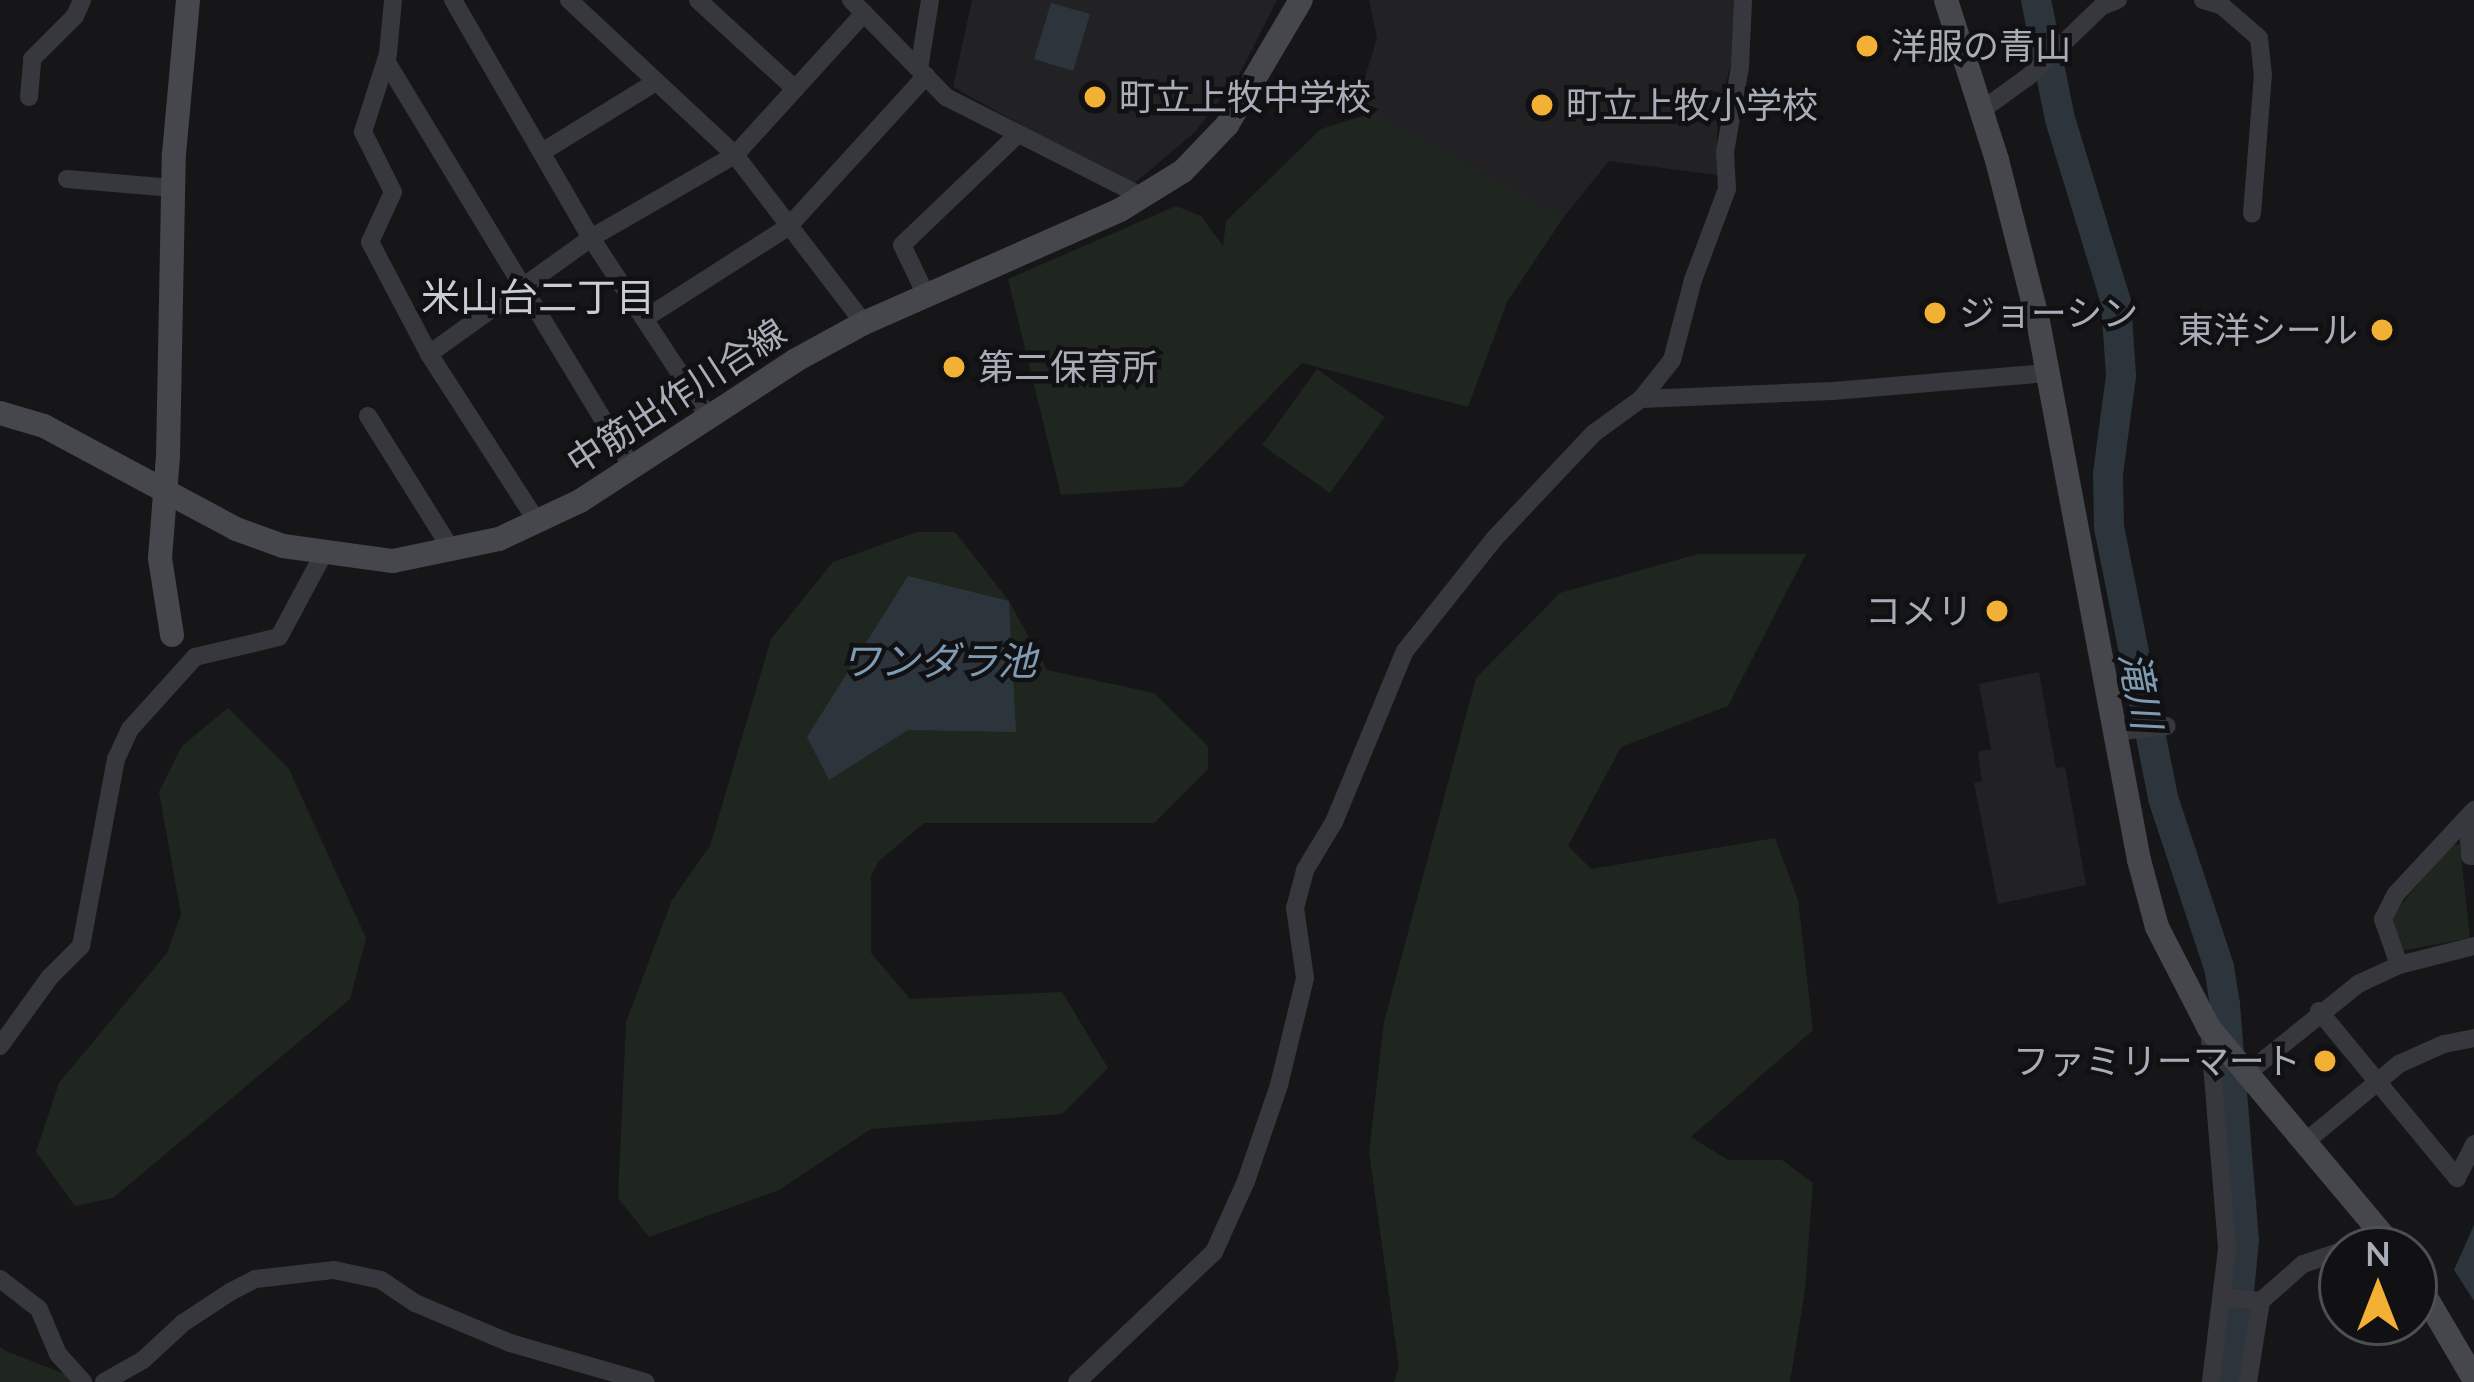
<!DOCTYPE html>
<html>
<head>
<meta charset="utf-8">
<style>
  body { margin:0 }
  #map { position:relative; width:2474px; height:1382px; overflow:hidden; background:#161618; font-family:Lato,"Noto Sans JP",sans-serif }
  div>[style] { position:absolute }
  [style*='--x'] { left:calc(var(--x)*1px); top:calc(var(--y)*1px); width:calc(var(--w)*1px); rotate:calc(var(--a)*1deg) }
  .built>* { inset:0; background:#222225 }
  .green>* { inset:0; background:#1e261f }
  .water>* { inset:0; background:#2c353c }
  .river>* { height:30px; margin:-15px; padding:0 15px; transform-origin:15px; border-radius:15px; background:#2c353c }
  .street>* { height:18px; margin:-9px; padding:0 9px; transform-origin:9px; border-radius:9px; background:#37383d }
  .secondary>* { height:24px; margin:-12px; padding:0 12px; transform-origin:12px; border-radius:12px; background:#45474d }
  .dots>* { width:33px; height:33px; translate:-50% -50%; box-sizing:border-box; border:6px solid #111113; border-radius:50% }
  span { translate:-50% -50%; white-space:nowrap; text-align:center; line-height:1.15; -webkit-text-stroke:9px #111113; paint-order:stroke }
  .poi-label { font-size:36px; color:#a8adb8 }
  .left { translate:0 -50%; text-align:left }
  .right { translate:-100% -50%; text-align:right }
  .street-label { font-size:36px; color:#a8adb8 }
  .neighbourhood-label { font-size:39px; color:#c9ccd4 }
  .water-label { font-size:39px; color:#7f9bb3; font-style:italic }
  .north { position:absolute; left:2318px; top:1226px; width:120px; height:120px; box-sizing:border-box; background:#111113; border:3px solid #4d4f55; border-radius:50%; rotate:0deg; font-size:33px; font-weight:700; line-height:48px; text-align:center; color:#a8adb8 }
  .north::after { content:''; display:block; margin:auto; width:42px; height:54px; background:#f2b134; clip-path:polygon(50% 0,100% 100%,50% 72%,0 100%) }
</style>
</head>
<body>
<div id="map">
  <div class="built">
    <div style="clip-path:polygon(972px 0,1277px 0,1238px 77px,1195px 132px,1131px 186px,953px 87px)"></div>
    <div style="clip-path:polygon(1369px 0,1736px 0,1734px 53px,1717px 116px,1717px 175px,1609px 161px,1563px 218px,1375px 118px,1359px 97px,1377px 38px)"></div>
    <div style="clip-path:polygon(2039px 672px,2056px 768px,2065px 767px,2086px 885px,1998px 904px,1974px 783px,1982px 781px,1978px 752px,1991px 749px,1979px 684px)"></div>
  </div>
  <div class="green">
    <div style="clip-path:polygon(1372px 113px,1563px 218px,1507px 302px,1468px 407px,1302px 363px,1182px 487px,1061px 495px,1008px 279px,1176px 206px,1201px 216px,1223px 246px,1226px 221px,1321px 129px)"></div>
    <div style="clip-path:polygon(1317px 369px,1385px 417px,1330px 493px,1262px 445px)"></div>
    <div style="clip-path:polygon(917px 532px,955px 532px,1009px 601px,1047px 670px,1154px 693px,1208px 746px,1208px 769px,1154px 823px,924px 823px,879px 861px,871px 876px,871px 953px,910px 999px,1062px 992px,1108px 1068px,1062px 1114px,871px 1129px,779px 1190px,649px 1237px,618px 1198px,626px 1022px,672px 900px,710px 846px,771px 639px,833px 562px)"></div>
    <div style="clip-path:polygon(1698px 554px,1806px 554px,1728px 706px,1621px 747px,1568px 846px,1591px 869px,1775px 838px,1798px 900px,1813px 1030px,1691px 1137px,1728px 1160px,1782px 1160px,1813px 1183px,1805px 1290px,1790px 1382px,1394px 1382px,1399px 1367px,1369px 1152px,1384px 1022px,1476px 678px,1560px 593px)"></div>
    <div style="clip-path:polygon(228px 708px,289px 769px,366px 938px,350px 999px,113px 1198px,75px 1206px,36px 1152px,59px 1083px,167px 953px,181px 914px,159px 792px,182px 746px)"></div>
    <div style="clip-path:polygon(2460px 844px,2470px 938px,2400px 951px,2388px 920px,2451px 845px)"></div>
    <div style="clip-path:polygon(0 1347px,6px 1351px,85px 1382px,0 1382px)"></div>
  </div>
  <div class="water">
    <div style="clip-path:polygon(1051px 3px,1090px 14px,1073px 71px,1034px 59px)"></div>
    <div style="clip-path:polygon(908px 576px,1009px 601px,1016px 732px,908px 730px,829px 780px,807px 737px)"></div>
    <div style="clip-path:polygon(2474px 1225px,2474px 1301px,2454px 1270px)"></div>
  </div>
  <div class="river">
    <div style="--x:2036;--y:0;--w:121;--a:78.6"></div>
    <div style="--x:2060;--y:119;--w:191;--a:73"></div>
    <div style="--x:2116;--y:302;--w:74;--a:86.1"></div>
    <div style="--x:2121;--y:376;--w:99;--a:97.6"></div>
    <div style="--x:2108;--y:474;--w:53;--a:88.9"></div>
    <div style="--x:2109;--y:527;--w:276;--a:78.7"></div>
    <div style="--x:2163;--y:798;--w:178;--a:71.7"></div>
    <div style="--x:2219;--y:967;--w:38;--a:81"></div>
    <div style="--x:2225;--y:1005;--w:236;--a:85.4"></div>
    <div style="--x:2244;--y:1240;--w:143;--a:95.6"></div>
  </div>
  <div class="street">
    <div style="--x:393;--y:0;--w:54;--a:95.3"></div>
    <div style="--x:388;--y:54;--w:82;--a:107.8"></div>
    <div style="--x:363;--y:132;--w:67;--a:63.4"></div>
    <div style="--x:393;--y:192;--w:55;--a:114.7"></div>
    <div style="--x:370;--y:242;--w:127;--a:62.2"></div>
    <div style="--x:429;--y:354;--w:201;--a:57.2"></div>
    <div style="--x:453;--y:0;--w:275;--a:59.9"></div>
    <div style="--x:591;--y:238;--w:213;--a:56.7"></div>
    <div style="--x:569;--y:0;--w:227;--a:43"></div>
    <div style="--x:735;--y:155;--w:212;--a:52.5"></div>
    <div style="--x:698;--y:0;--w:132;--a:42.5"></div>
    <div style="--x:851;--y:0;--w:136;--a:45.6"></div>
    <div style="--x:946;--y:97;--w:221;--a:26.9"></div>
    <div style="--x:2203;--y:0;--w:19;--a:16"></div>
    <div style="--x:2221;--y:5;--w:50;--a:41"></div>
    <div style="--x:2259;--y:38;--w:36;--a:84"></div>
    <div style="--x:2263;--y:74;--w:140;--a:94.5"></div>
    <div style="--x:386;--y:61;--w:475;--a:58.8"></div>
    <div style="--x:919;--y:69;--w:70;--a:-80.9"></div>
    <div style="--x:29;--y:97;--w:38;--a:-85"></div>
    <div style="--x:32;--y:59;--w:61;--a:-45"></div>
    <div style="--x:75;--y:16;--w:17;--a:-66"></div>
    <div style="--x:1982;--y:110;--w:58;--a:-35.9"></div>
    <div style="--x:2029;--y:76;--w:101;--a:-43.8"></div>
    <div style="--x:2102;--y:6;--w:17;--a:-21"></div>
    <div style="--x:542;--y:152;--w:134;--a:-31.6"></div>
    <div style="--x:67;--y:179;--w:106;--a:4.9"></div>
    <div style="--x:926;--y:295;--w:55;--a:-115.6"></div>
    <div style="--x:902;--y:245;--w:159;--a:-43.7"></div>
    <div style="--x:644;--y:319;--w:171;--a:-32.6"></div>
    <div style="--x:788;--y:227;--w:205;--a:-47.6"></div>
    <div style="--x:429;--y:354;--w:199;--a:-35.6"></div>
    <div style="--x:591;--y:238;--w:166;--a:-30"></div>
    <div style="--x:735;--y:155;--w:192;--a:-47.7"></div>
    <div style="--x:1641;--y:399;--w:192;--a:-2.4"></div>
    <div style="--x:1833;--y:391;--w:217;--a:-4.8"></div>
    <div style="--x:368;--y:416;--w:160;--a:58"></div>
    <div style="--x:2114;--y:732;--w:53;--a:-6.5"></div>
    <div style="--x:2467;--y:818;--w:38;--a:85"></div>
    <div style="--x:2470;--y:856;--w:4;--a:0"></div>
    <div style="--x:2399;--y:965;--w:49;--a:-109.2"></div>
    <div style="--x:2383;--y:919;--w:28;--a:-63"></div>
    <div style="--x:2396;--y:894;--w:115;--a:-47.1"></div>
    <div style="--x:2319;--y:1011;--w:217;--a:50.4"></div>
    <div style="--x:2457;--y:1178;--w:38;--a:-63"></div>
    <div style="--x:2209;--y:1028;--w:222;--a:85.3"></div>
    <div style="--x:2227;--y:1249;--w:134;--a:96.9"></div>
    <div style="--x:0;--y:1046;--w:85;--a:-54.1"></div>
    <div style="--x:50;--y:977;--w:44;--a:-45"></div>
    <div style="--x:81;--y:946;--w:190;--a:-79.4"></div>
    <div style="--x:116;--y:759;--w:33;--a:-65"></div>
    <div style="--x:130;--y:729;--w:97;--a:-47.9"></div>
    <div style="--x:195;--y:657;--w:86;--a:-13.4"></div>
    <div style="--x:279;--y:637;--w:93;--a:-61.8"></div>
    <div style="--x:2245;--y:1075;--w:145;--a:-38.8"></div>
    <div style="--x:2358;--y:984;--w:45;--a:-24.9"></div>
    <div style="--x:2399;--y:965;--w:77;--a:-14.2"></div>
    <div style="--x:2304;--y:1143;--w:124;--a:-39.7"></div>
    <div style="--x:2399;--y:1064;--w:49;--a:-24"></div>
    <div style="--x:2444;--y:1044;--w:31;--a:-11"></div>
    <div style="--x:0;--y:1279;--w:49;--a:37.6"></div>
    <div style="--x:39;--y:1309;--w:49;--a:67.1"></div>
    <div style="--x:58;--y:1354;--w:38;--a:48"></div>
    <div style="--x:2223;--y:1297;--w:38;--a:6"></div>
    <div style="--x:2261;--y:1301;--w:56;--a:-41.4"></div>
    <div style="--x:2303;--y:1264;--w:41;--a:-18.4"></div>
    <div style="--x:104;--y:1382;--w:45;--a:-29.4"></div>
    <div style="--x:143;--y:1360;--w:54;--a:-42.8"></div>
    <div style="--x:183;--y:1323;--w:56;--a:-33.4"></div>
    <div style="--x:230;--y:1292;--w:29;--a:-27"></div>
    <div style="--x:256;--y:1279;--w:79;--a:-6.6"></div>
    <div style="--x:334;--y:1270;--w:48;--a:12"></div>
    <div style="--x:381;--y:1280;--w:41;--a:34.1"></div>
    <div style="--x:415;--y:1303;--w:103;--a:22.8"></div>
    <div style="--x:510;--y:1343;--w:141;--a:16.1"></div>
    <div style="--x:1077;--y:1382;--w:189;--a:-43.5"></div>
    <div style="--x:1214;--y:1252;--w:78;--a:-65.7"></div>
    <div style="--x:1246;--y:1181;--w:102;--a:-71"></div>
    <div style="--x:1279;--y:1085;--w:110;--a:-76.3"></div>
    <div style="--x:1305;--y:978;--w:71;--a:-98.1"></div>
    <div style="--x:1295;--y:908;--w:39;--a:-75"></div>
    <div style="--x:1305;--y:870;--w:56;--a:-58.9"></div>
    <div style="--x:1334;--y:822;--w:185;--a:-67.5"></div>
    <div style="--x:1405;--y:651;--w:143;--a:-51.5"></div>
    <div style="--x:1494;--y:539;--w:146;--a:-46.7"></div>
    <div style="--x:1594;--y:433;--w:58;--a:-35.9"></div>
    <div style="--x:1641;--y:399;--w:50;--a:-51.5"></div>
    <div style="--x:1672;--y:360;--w:83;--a:-75.3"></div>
    <div style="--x:1693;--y:280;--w:97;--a:-69.5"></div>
    <div style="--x:1727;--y:189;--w:37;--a:-93"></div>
    <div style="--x:1725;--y:152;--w:86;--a:-80"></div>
    <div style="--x:1740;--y:67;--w:67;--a:-87.4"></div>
    <div style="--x:2248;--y:1382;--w:82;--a:-80.9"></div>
  </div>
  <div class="secondary">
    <div style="--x:1946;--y:0;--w:168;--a:72.3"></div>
    <div style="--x:1997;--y:160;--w:166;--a:75.7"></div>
    <div style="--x:2038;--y:321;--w:548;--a:79.39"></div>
    <div style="--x:2139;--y:860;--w:69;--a:75"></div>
    <div style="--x:2157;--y:927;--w:114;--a:62.8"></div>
    <div style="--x:2209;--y:1028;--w:290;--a:50"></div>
    <div style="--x:0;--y:413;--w:46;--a:16.5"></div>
    <div style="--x:44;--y:426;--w:218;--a:28.2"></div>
    <div style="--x:236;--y:529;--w:50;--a:19.9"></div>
    <div style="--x:283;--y:546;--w:111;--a:7.8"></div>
    <div style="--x:393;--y:561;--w:108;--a:-11.7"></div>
    <div style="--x:499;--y:539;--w:89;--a:-25.1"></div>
    <div style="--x:580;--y:501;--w:258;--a:-33.1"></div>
    <div style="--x:796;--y:360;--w:77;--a:-28.6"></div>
    <div style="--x:864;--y:323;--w:280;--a:-23.8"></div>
    <div style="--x:1120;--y:210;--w:74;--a:-31.8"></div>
    <div style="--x:1183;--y:171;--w:64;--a:-46.3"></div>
    <div style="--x:1227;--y:125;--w:145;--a:-59.4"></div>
    <div style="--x:172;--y:635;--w:78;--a:-98.9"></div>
    <div style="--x:160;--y:558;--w:102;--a:-85.5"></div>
    <div style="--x:168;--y:456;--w:302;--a:-88.9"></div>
    <div style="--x:174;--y:154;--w:155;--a:-84.8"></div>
    <div style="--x:2414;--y:1277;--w:118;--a:59.5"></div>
  </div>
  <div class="dots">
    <div style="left:1867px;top:46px;background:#f2b134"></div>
    <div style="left:1095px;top:97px;background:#f2b134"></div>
    <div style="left:1542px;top:105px;background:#f2b134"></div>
    <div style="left:1935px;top:313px;background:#f2b134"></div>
    <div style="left:2382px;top:330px;background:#f2b134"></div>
    <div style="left:954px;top:367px;background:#f2b134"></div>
    <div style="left:1997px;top:611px;background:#f2b134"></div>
    <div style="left:2325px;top:1061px;background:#f2b134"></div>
  </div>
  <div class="poi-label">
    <span class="left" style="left:1891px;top:46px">洋服の青山</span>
    <span class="left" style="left:1119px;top:97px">町立上牧中学校</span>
    <span class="left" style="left:1566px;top:105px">町立上牧小学校</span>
    <span class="left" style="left:1959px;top:313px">ジョーシン</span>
    <span class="right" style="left:2358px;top:330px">東洋シール</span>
    <span class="left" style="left:978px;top:367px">第二保育所</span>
    <span class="right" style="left:1973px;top:611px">コメリ</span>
    <span class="right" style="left:2301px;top:1061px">ファミリーマート</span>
  </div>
  <div class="street-label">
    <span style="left:676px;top:396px;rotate:-33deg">中筋出作川合線</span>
  </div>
  <div class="neighbourhood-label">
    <span style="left:538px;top:296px">米山台二丁目</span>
  </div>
  <div class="water-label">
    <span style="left:939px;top:660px">ワンダラ池</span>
    <span style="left:2141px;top:690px;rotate:79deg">滝川</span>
  </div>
  <div class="north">N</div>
</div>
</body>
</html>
